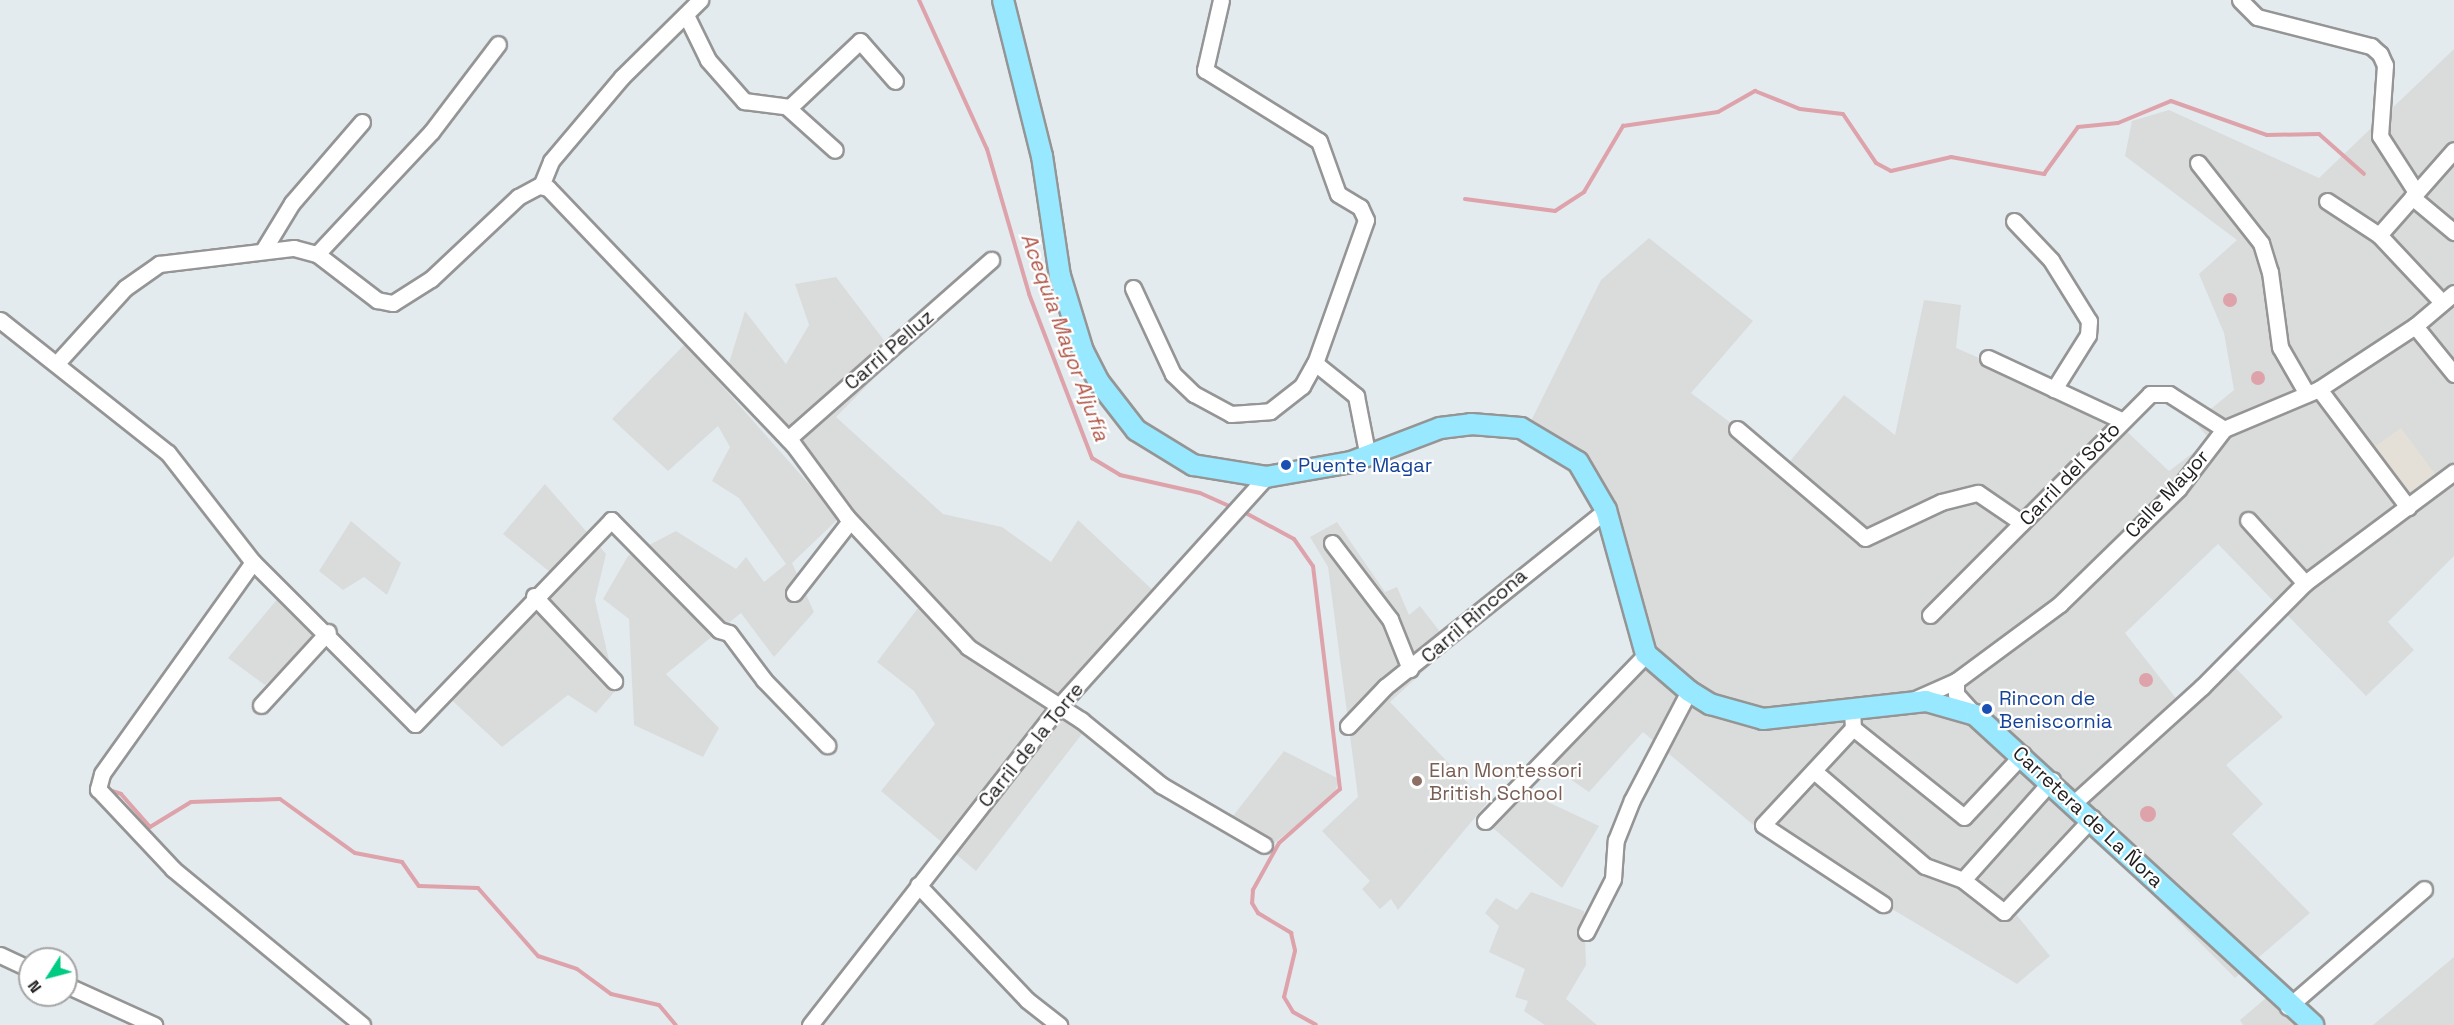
<!DOCTYPE html>
<html>
<head>
<meta charset="utf-8">
<style>
  body { margin:0 }
  #map { position:relative; width:2454px; height:1025px; overflow:hidden; background:#e3ebef; font-family:"Space Grotesk",sans-serif }
  div>[style] { position:absolute }
  [style*='--x'] { left:calc(var(--x)*1px); top:calc(var(--y)*1px); width:calc(var(--w)*1px); rotate:calc(var(--a)*1deg) }
  .residential>* { inset:0; background:#dadcdb }
  .plaza>* { inset:0; background:#e5e0d7 }
  .water>* { inset:0; background:#dea2aa }
  .round { border-radius:50% }
  .stream>* { height:4px; margin:-2px; padding:0 2px; transform-origin:2px; border-radius:2px; background:#dea2aa }
  .roads { filter:drop-shadow(2px 0 #959595) drop-shadow(-2px 0 #959595) drop-shadow(0 2px #959595) drop-shadow(0 -2px #959595) }
  .minor>* { height:15px; margin:-7.5px; padding:0 7.5px; transform-origin:7.5px; border-radius:7.5px; background:#fff }
  .major>* { height:20px; margin:-10px; padding:0 10px; transform-origin:10px; border-radius:10px; background:#98e9ff }
  .dots>* { width:16px; height:16px; translate:-50% -50%; box-sizing:border-box; border:3px solid #fff; border-radius:50% }
  span { translate:-50% -50%; white-space:nowrap; text-align:center; line-height:1.15; -webkit-text-stroke:4.5px #fff; paint-order:stroke }
  .street-label { font-size:20px; color:#1e1e1e }
  .transit-label { font-size:20px; color:#164399 }
  .left { translate:0 -50%; text-align:left }
  .education-label { font-size:20px; color:#785e54 }
  .water-label { font-size:21px; color:#b05647; font-style:italic }
  .north { position:absolute; left:18px; top:947px; width:60px; height:60px; box-sizing:border-box; background:#fff; border:2px solid #a5a5a5; border-radius:50%; rotate:234deg; font-size:16px; font-weight:700; line-height:24px; text-align:center; color:#1e1e1e }
  .north::after { content:''; display:block; margin:auto; width:21px; height:27px; background:#00cb83; clip-path:polygon(50% 0,100% 100%,50% 72%,0 100%) }
</style>
</head>
<body>
<div id="map">
  <div class="residential">
    <div style="clip-path:polygon(2454px 49px,2454px 556px,2388px 622px,2414px 650px,2366px 696px,2218px 544px,2125px 633px,2179px 702px,2228px 660px,2283px 717px,2226px 765px,2263px 804px,2232px 834px,2310px 913px,2235px 978px,2079px 821px,2077px 833px,2015px 913px,2050px 956px,2017px 984px,1757px 828px,1643px 732px,1589px 792px,1548px 764px,1616px 691px,1648px 667px,1622px 617px,1619px 518px,1596px 469px,1529px 425px,1601px 280px,1649px 238px,1753px 321px,1691px 393px,1787px 465px,1844px 395px,1895px 435px,1924px 300px,1961px 305px,1956px 348px,2107px 413px,2169px 471px,2210px 440px,2195px 422px,2234px 390px,2224px 333px,2199px 274px,2237px 240px,2125px 156px,2132px 121px,2169px 110px,2319px 178px)"></div>
    <div style="clip-path:polygon(836px 277px,896px 356px,836px 417px,943px 514px,1002px 527px,1051px 562px,1078px 520px,1160px 597px,1059px 706px,1092px 721px,976px 871px,881px 791px,935px 724px,914px 691px,877px 662px,924px 600px,726px 373px,745px 311px,786px 364px,809px 325px,795px 284px)"></div>
    <div style="clip-path:polygon(685px 344px,839px 518px,792px 563px,814px 612px,774px 657px,741px 613px,666px 674px,719px 728px,703px 757px,634px 725px,629px 619px,603px 599px,628px 556px,676px 531px,736px 569px,746px 557px,764px 582px,786px 564px,739px 498px,712px 481px,730px 447px,718px 426px,668px 471px,612px 419px)"></div>
    <div style="clip-path:polygon(545px 484px,606px 554px,595px 600px,616px 690px,596px 713px,568px 695px,502px 747px,443px 692px,551px 573px,503px 534px)"></div>
    <div style="clip-path:polygon(351px 521px,401px 563px,387px 595px,364px 577px,343px 590px,319px 571px)"></div>
    <div style="clip-path:polygon(1337px 522px,1385px 592px,1397px 587px,1409px 615px,1420px 606px,1451px 646px,1390px 702px,1487px 803px,1398px 910px,1391px 899px,1380px 909px,1362px 889px,1370px 881px,1322px 831px,1358px 797px,1328px 567px,1310px 537px)"></div>
    <div style="clip-path:polygon(279px 597px,317px 637px,265px 685px,228px 658px)"></div>
    <div style="clip-path:polygon(1284px 751px,1339px 779px,1334px 795px,1268px 848px,1229px 821px)"></div>
    <div style="clip-path:polygon(1518px 788px,1599px 826px,1562px 888px,1485px 821px)"></div>
    <div style="clip-path:polygon(1531px 892px,1584px 911px,1586px 965px,1566px 999px,1597px 1025px,1545px 1025px,1524px 1011px,1528px 1001px,1515px 997px,1525px 969px,1489px 952px,1499px 926px,1485px 913px,1496px 898px,1517px 910px)"></div>
    <div style="clip-path:polygon(2454px 957px,2454px 1025px,2373px 1025px)"></div>
    <div style="clip-path:polygon(2266px 998px,2283px 1014px,2299px 1025px,2243px 1025px,2240px 1020px)"></div>
  </div>
  <div class="plaza">
    <div style="clip-path:polygon(2401px 428px,2441px 482px,2408px 507px,2367px 452px)"></div>
  </div>
  <div class="water">
    <div class="round" style="left:2223px;top:293px;width:14px;height:14px"></div>
    <div class="round" style="left:2251px;top:371px;width:14px;height:14px"></div>
    <div class="round" style="left:2139px;top:673px;width:14px;height:14px"></div>
    <div style="clip-path:polygon(2081px 689px,2095px 702px,2093px 708px,2076px 695px)"></div>
    <div class="round" style="left:2140px;top:806px;width:16px;height:16px"></div>
  </div>
  <div class="stream">
    <div style="--x:919;--y:0;--w:164;--a:65.5"></div>
    <div style="--x:987;--y:149;--w:151;--a:73.8"></div>
    <div style="--x:1029;--y:294;--w:176;--a:69"></div>
    <div style="--x:1092;--y:458;--w:33;--a:31"></div>
    <div style="--x:1120;--y:475;--w:82;--a:12.7"></div>
    <div style="--x:1200;--y:493;--w:35;--a:24"></div>
    <div style="--x:1465;--y:199;--w:91;--a:7.6"></div>
    <div style="--x:1555;--y:211;--w:35;--a:-33"></div>
    <div style="--x:1584;--y:192;--w:77;--a:-59.4"></div>
    <div style="--x:1623;--y:126;--w:96;--a:-8.4"></div>
    <div style="--x:1718;--y:112;--w:43;--a:-29.6"></div>
    <div style="--x:1755;--y:91;--w:48;--a:21.8"></div>
    <div style="--x:1800;--y:109;--w:43;--a:6.6"></div>
    <div style="--x:1843;--y:114;--w:59;--a:56"></div>
    <div style="--x:1876;--y:163;--w:17;--a:28"></div>
    <div style="--x:1891;--y:171;--w:62;--a:-13.1"></div>
    <div style="--x:1951;--y:157;--w:95;--a:10.4"></div>
    <div style="--x:2044;--y:174;--w:58;--a:-54.1"></div>
    <div style="--x:2078;--y:127;--w:40;--a:-5.7"></div>
    <div style="--x:2118;--y:123;--w:57;--a:-22.5"></div>
    <div style="--x:2171;--y:101;--w:102;--a:19.5"></div>
    <div style="--x:2267;--y:135;--w:52;--a:-1.1"></div>
    <div style="--x:2319;--y:134;--w:60;--a:41.6"></div>
    <div style="--x:1242;--y:511;--w:59;--a:28.3"></div>
    <div style="--x:1294;--y:539;--w:33;--a:55"></div>
    <div style="--x:1313;--y:566;--w:225;--a:83.1"></div>
    <div style="--x:1340;--y:789;--w:81;--a:138.5"></div>
    <div style="--x:1279;--y:843;--w:54;--a:119"></div>
    <div style="--x:1253;--y:890;--w:13;--a:94"></div>
    <div style="--x:1252;--y:903;--w:12;--a:59"></div>
    <div style="--x:1258;--y:913;--w:39;--a:31"></div>
    <div style="--x:1291;--y:933;--w:18;--a:77"></div>
    <div style="--x:1295;--y:951;--w:47;--a:103.4"></div>
    <div style="--x:1284;--y:997;--w:17;--a:59"></div>
    <div style="--x:1293;--y:1012;--w:26;--a:29"></div>
    <div style="--x:106;--y:789;--w:16;--a:18"></div>
    <div style="--x:121;--y:794;--w:44;--a:48.7"></div>
    <div style="--x:150;--y:827;--w:48;--a:-31.4"></div>
    <div style="--x:191;--y:802;--w:89;--a:-1.9"></div>
    <div style="--x:280;--y:799;--w:92;--a:35.8"></div>
    <div style="--x:355;--y:853;--w:48;--a:10.8"></div>
    <div style="--x:402;--y:862;--w:29;--a:55"></div>
    <div style="--x:419;--y:886;--w:59;--a:1.9"></div>
    <div style="--x:478;--y:888;--w:91;--a:48.6"></div>
    <div style="--x:538;--y:956;--w:41;--a:18.4"></div>
    <div style="--x:577;--y:969;--w:42;--a:36.3"></div>
    <div style="--x:611;--y:994;--w:49;--a:12.9"></div>
    <div style="--x:659;--y:1005;--w:26;--a:50"></div>
  </div>
  <div class="roads">
    <div class="minor">
      <div style="--x:1221;--y:0;--w:72;--a:102.9"></div>
      <div style="--x:1205;--y:70;--w:134;--a:31.9"></div>
      <div style="--x:1319;--y:141;--w:56;--a:70.3"></div>
      <div style="--x:1338;--y:194;--w:26;--a:31"></div>
      <div style="--x:1360;--y:207;--w:14;--a:65"></div>
      <div style="--x:1366;--y:220;--w:152;--a:109.6"></div>
      <div style="--x:1315;--y:363;--w:53;--a:38.8"></div>
      <div style="--x:1356;--y:396;--w:62;--a:78.9"></div>
      <div style="--x:2240;--y:0;--w:24;--a:45"></div>
      <div style="--x:2257;--y:17;--w:118;--a:14.3"></div>
      <div style="--x:2371;--y:46;--w:12;--a:42"></div>
      <div style="--x:2380;--y:54;--w:12;--a:66"></div>
      <div style="--x:2385;--y:65;--w:71;--a:94"></div>
      <div style="--x:2380;--y:136;--w:67;--a:57.3"></div>
      <div style="--x:686;--y:15;--w:50;--a:63.9"></div>
      <div style="--x:708;--y:60;--w:55;--a:48.7"></div>
      <div style="--x:744;--y:101;--w:46;--a:7.4"></div>
      <div style="--x:790;--y:107;--w:96;--a:-43.3"></div>
      <div style="--x:860;--y:41;--w:53;--a:48.8"></div>
      <div style="--x:787;--y:107;--w:64;--a:41.9"></div>
      <div style="--x:2198;--y:163;--w:102;--a:51.8"></div>
      <div style="--x:2261;--y:243;--w:30;--a:73"></div>
      <div style="--x:2270;--y:272;--w:76;--a:82.4"></div>
      <div style="--x:2280;--y:347;--w:54;--a:60.1"></div>
      <div style="--x:541;--y:186;--w:27;--a:-68"></div>
      <div style="--x:551;--y:161;--w:110;--a:-49.8"></div>
      <div style="--x:622;--y:77;--w:110;--a:-44.6"></div>
      <div style="--x:2412;--y:197;--w:55;--a:39.8"></div>
      <div style="--x:2327;--y:201;--w:62;--a:33.2"></div>
      <div style="--x:2379;--y:235;--w:113;--a:-48.6"></div>
      <div style="--x:2014;--y:221;--w:54;--a:46.5"></div>
      <div style="--x:2051;--y:260;--w:72;--a:58.1"></div>
      <div style="--x:2089;--y:321;--w:14;--a:94"></div>
      <div style="--x:2088;--y:335;--w:64;--a:122.2"></div>
      <div style="--x:2379;--y:235;--w:92;--a:46.8"></div>
      <div style="--x:264;--y:249;--w:54;--a:-58.7"></div>
      <div style="--x:292;--y:203;--w:107;--a:-49.2"></div>
      <div style="--x:317;--y:254;--w:168;--a:-46.9"></div>
      <div style="--x:432;--y:131;--w:109;--a:-52.8"></div>
      <div style="--x:1133;--y:288;--w:95;--a:65.1"></div>
      <div style="--x:1173;--y:374;--w:29;--a:44"></div>
      <div style="--x:1194;--y:394;--w:42;--a:28.4"></div>
      <div style="--x:1231;--y:414;--w:39;--a:-4"></div>
      <div style="--x:1270;--y:411;--w:41;--a:-38"></div>
      <div style="--x:1302;--y:386;--w:26;--a:-61"></div>
      <div style="--x:0;--y:320;--w:214;--a:38.4"></div>
      <div style="--x:168;--y:453;--w:138;--a:52.1"></div>
      <div style="--x:253;--y:562;--w:229;--a:45"></div>
      <div style="--x:415;--y:724;--w:283;--a:-46.1"></div>
      <div style="--x:611;--y:520;--w:154;--a:45.5"></div>
      <div style="--x:719;--y:630;--w:10;--a:17"></div>
      <div style="--x:729;--y:633;--w:59;--a:53.3"></div>
      <div style="--x:764;--y:680;--w:91;--a:45.9"></div>
      <div style="--x:2415;--y:326;--w:62;--a:50.9"></div>
      <div style="--x:1988;--y:358;--w:147;--a:25"></div>
      <div style="--x:57;--y:363;--w:101;--a:-47.8"></div>
      <div style="--x:125;--y:288;--w:42;--a:-35.2"></div>
      <div style="--x:159;--y:264;--w:136;--a:-6.8"></div>
      <div style="--x:294;--y:248;--w:24;--a:15"></div>
      <div style="--x:317;--y:254;--w:76;--a:37.5"></div>
      <div style="--x:377;--y:300;--w:16;--a:11"></div>
      <div style="--x:393;--y:303;--w:45;--a:-32.3"></div>
      <div style="--x:431;--y:279;--w:120;--a:-43.3"></div>
      <div style="--x:518;--y:197;--w:24;--a:-28"></div>
      <div style="--x:539;--y:186;--w:9;--a:13"></div>
      <div style="--x:548;--y:188;--w:354;--a:46.3"></div>
      <div style="--x:793;--y:444;--w:89;--a:53.6"></div>
      <div style="--x:846;--y:516;--w:179;--a:47"></div>
      <div style="--x:968;--y:647;--w:135;--a:32.9"></div>
      <div style="--x:1081;--y:720;--w:103;--a:39.1"></div>
      <div style="--x:1161;--y:785;--w:119;--a:30.2"></div>
      <div style="--x:2319;--y:389;--w:148;--a:53"></div>
      <div style="--x:1737;--y:429;--w:168;--a:40.4"></div>
      <div style="--x:1865;--y:538;--w:84;--a:-25.3"></div>
      <div style="--x:1941;--y:502;--w:38;--a:-14"></div>
      <div style="--x:1978;--y:493;--w:53;--a:34.3"></div>
      <div style="--x:788;--y:439;--w:271;--a:-41.4"></div>
      <div style="--x:2248;--y:520;--w:85;--a:47.9"></div>
      <div style="--x:1332;--y:543;--w:96;--a:52.7"></div>
      <div style="--x:1390;--y:619;--w:54;--a:68.2"></div>
      <div style="--x:253;--y:562;--w:260;--a:125.5"></div>
      <div style="--x:102;--y:774;--w:16;--a:105"></div>
      <div style="--x:98;--y:789;--w:110;--a:46.8"></div>
      <div style="--x:173;--y:869;--w:245;--a:39.5"></div>
      <div style="--x:794;--y:593;--w:91;--a:-52.1"></div>
      <div style="--x:534;--y:596;--w:117;--a:46.7"></div>
      <div style="--x:1930;--y:615;--w:312;--a:-45.1"></div>
      <div style="--x:2150;--y:394;--w:19;--a:0"></div>
      <div style="--x:2169;--y:394;--w:65;--a:32.5"></div>
      <div style="--x:1956;--y:681;--w:13;--a:90"></div>
      <div style="--x:1956;--y:694;--w:28;--a:48"></div>
      <div style="--x:1915;--y:699;--w:45;--a:-23.7"></div>
      <div style="--x:1956;--y:681;--w:129;--a:-36.5"></div>
      <div style="--x:2060;--y:604;--w:165;--a:-44.3"></div>
      <div style="--x:2178;--y:489;--w:76;--a:-52.5"></div>
      <div style="--x:2224;--y:429;--w:103;--a:-22.8"></div>
      <div style="--x:2319;--y:389;--w:115;--a:-33.3"></div>
      <div style="--x:2415;--y:326;--w:51;--a:-40.2"></div>
      <div style="--x:261;--y:705;--w:99;--a:-47.5"></div>
      <div style="--x:1852;--y:710;--w:18;--a:87"></div>
      <div style="--x:1853;--y:728;--w:132;--a:132.9"></div>
      <div style="--x:1763;--y:825;--w:144;--a:33.4"></div>
      <div style="--x:1348;--y:726;--w:54;--a:-46.5"></div>
      <div style="--x:1385;--y:687;--w:283;--a:-38.7"></div>
      <div style="--x:1853;--y:728;--w:142;--a:38.7"></div>
      <div style="--x:1964;--y:817;--w:86;--a:-46.9"></div>
      <div style="--x:1814;--y:771;--w:146;--a:40.6"></div>
      <div style="--x:1925;--y:866;--w:40;--a:20.2"></div>
      <div style="--x:1963;--y:880;--w:52;--a:38"></div>
      <div style="--x:2004;--y:912;--w:129;--a:-46.9"></div>
      <div style="--x:2075;--y:802;--w:171;--a:-42.2"></div>
      <div style="--x:2202;--y:687;--w:146;--a:-45.3"></div>
      <div style="--x:2305;--y:583;--w:186;--a:-36.7"></div>
      <div style="--x:1485;--y:821;--w:232;--a:-46"></div>
      <div style="--x:1963;--y:880;--w:134;--a:-48.3"></div>
      <div style="--x:918;--y:885;--w:158;--a:46.5"></div>
      <div style="--x:1027;--y:1000;--w:41;--a:38"></div>
      <div style="--x:1586;--y:932;--w:59;--a:-63"></div>
      <div style="--x:1613;--y:879;--w:39;--a:-86"></div>
      <div style="--x:1616;--y:840;--w:43;--a:-68.2"></div>
      <div style="--x:1632;--y:800;--w:123;--a:-62.4"></div>
      <div style="--x:0;--y:955;--w:33;--a:25"></div>
      <div style="--x:66;--y:985;--w:97;--a:24.4"></div>
      <div style="--x:2288;--y:1007;--w:180;--a:-40.9"></div>
      <div style="--x:810;--y:1025;--w:405;--a:-52"></div>
      <div style="--x:1059;--y:706;--w:309;--a:-47.9"></div>
    </div>
    <div class="major">
      <div style="--x:1003;--y:0;--w:161;--a:76"></div>
      <div style="--x:1042;--y:156;--w:121;--a:81.5"></div>
      <div style="--x:1060;--y:276;--w:78;--a:73"></div>
      <div style="--x:1083;--y:351;--w:34;--a:63"></div>
      <div style="--x:1098;--y:381;--w:62;--a:52.2"></div>
      <div style="--x:1136;--y:430;--w:67;--a:31.6"></div>
      <div style="--x:1193;--y:465;--w:74;--a:9.3"></div>
      <div style="--x:1266;--y:477;--w:86;--a:-10"></div>
      <div style="--x:1351;--y:462;--w:95;--a:-20.9"></div>
      <div style="--x:1440;--y:428;--w:31;--a:-7"></div>
      <div style="--x:1471;--y:424;--w:50;--a:4.6"></div>
      <div style="--x:1521;--y:428;--w:66;--a:30.8"></div>
      <div style="--x:1578;--y:462;--w:56;--a:59.7"></div>
      <div style="--x:1606;--y:510;--w:149;--a:74.5"></div>
      <div style="--x:1646;--y:654;--w:57;--a:40.7"></div>
      <div style="--x:1689;--y:691;--w:25;--a:32"></div>
      <div style="--x:1710;--y:704;--w:55;--a:15.8"></div>
      <div style="--x:1763;--y:719;--w:164;--a:-6.3"></div>
      <div style="--x:1926;--y:701;--w:51;--a:15.9"></div>
      <div style="--x:1975;--y:715;--w:459;--a:42.5"></div>
    </div>
  </div>
  <div class="dots">
    <div style="left:1286px;top:465px;background:#1a4fb4"></div>
    <div style="left:1987px;top:709px;background:#1a4fb4"></div>
    <div style="left:1417px;top:781px;background:#8d6e63"></div>
  </div>
  <div class="street-label">
    <span style="left:889px;top:350px;rotate:-41deg">Carril Pelluz</span>
    <span style="left:2070px;top:474px;rotate:-46deg">Carril del Soto</span>
    <span style="left:2167px;top:494px;rotate:-47deg">Calle Mayor</span>
    <span style="left:1474px;top:616px;rotate:-41deg">Carril Rincona</span>
    <span style="left:1031px;top:745px;rotate:-51deg">Carril de la Torre</span>
    <span style="left:2088px;top:817px;rotate:43deg">Carretera de La Ñora</span>
  </div>
  <div class="transit-label">
    <span class="left" style="left:1298px;top:465px">Puente Magar</span>
    <span class="left" style="left:1999px;top:710px">Rincon de<br>Beniscornia</span>
  </div>
  <div class="education-label">
    <span class="left" style="left:1429px;top:782px">Elan Montessori<br>British School</span>
  </div>
  <div class="water-label">
    <span style="left:1065px;top:337px;rotate:70deg">Acequia Mayor Aljufía</span>
  </div>
  <div class="north">N</div>
</div>
</body>
</html>
